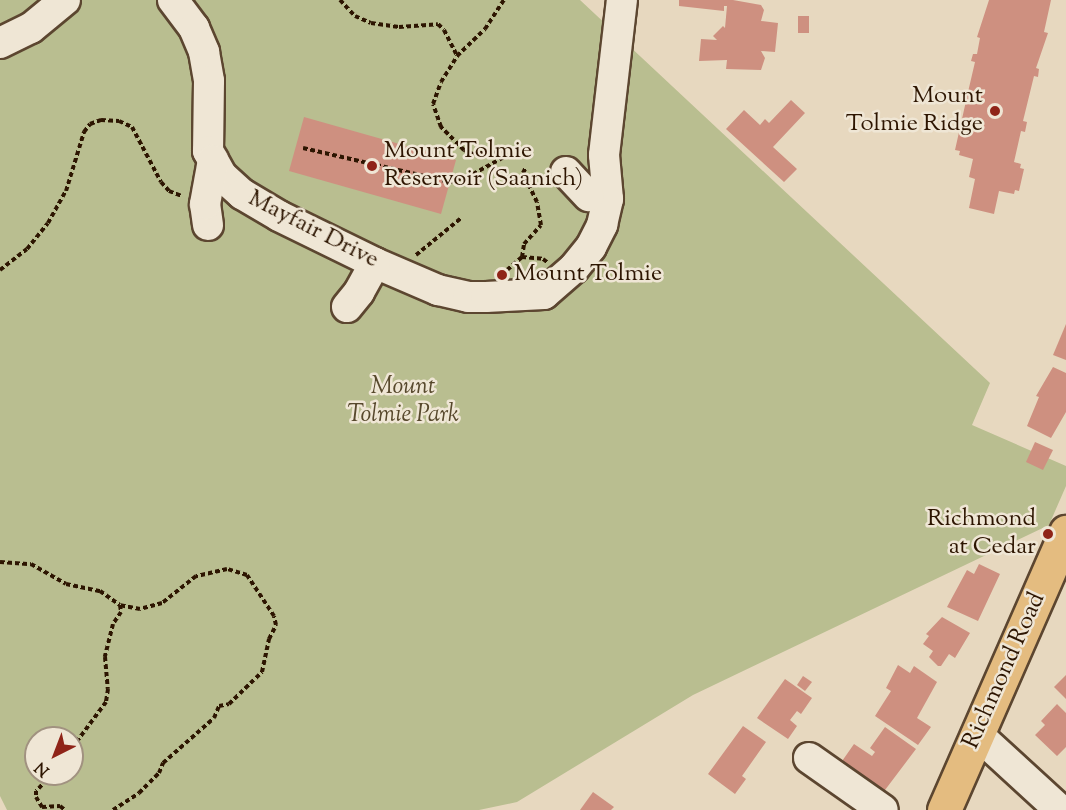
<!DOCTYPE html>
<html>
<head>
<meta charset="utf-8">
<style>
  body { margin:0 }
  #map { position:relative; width:1066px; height:810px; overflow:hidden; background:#e7d8bf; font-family:"Sorts Mill Goudy",serif }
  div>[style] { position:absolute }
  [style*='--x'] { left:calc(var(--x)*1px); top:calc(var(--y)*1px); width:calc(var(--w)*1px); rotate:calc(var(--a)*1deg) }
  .green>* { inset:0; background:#b9be90 }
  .building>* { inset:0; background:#ce9080 }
  .path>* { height:4px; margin-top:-2px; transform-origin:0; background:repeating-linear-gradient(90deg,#2d1501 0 4.5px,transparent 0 7.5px) }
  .roads { filter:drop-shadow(2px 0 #5c4630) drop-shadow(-2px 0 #5c4630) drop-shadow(0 2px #5c4630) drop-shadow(0 -2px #5c4630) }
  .minor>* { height:30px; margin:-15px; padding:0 15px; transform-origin:15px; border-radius:15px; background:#efe6d5 }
  .major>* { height:33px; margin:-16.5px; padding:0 16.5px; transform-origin:16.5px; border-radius:16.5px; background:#e4bc80 }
  .dots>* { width:16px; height:16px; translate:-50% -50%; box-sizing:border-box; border:3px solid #efe6d5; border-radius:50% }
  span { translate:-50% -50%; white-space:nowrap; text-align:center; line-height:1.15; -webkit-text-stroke:5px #efe6d5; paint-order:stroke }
  .poi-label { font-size:24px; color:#2d1501 }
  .right { translate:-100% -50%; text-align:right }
  .left { translate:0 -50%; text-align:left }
  .street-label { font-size:24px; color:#2d1501 }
  .park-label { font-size:24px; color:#57482c; font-style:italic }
  .north { position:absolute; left:24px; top:726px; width:60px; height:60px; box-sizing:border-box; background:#efe6d5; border:2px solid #a19280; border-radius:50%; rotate:222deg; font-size:16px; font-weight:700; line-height:24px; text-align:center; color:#2d1501 }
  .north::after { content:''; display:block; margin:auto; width:21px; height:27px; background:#8f2418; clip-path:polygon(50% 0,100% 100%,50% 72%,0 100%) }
</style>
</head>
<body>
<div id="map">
  <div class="green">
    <div style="clip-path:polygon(evenodd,0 0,580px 0,990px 383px,972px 425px,1066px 466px,1066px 486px,1049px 525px,693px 695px,517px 802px,479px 810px,7px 810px,0 796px,0 0,36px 738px,72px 738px,72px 774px,36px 774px,36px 738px)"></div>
  </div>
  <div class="building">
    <div style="clip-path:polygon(679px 0,733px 0,761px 5px,764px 10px,761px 21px,778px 23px,775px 52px,761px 51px,765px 58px,761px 70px,726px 69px,727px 60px,699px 61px,701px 39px,717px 40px,713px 36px,723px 26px,725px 28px,727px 6px,724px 6px,724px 11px,679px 6px)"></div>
    <div style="clip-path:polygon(989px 0,1051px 0,1044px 32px,1048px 33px,1036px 68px,1039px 69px,1038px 77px,1034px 76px,1023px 121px,1027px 122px,1025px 132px,1021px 131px,1014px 162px,1021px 164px,1020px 168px,1024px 169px,1019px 191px,1015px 190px,1014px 194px,999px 191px,994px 214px,969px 208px,975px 179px,969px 177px,973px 159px,959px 155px,960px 151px,955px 150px,966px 101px,962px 100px,964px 91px,968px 92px,975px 62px,971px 61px,973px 54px,977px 54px,980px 38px,977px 37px)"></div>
    <div style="clip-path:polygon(798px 16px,809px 16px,809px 33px,798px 33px)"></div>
    <div style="clip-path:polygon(791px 100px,805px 113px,773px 147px,797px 169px,784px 182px,726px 129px,744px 110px,760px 125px,765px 119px,769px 123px)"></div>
    <div style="clip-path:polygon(304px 117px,456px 160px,441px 214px,289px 171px)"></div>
    <div style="clip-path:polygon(1066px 324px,1066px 360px,1053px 355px)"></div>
    <div style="clip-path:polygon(1053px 367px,1066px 373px,1066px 412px,1051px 438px,1027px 426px,1039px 397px,1036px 396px)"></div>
    <div style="clip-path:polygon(1035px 442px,1053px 450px,1043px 470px,1026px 462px)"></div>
    <div style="clip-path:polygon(979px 564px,1000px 574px,978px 621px,947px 607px,967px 570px,974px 574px)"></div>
    <div style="clip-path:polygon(942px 617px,970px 633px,955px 658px,949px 654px,941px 666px,938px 666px,929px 657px,933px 651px,923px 644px,929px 636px,926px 634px)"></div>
    <div style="clip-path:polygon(898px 665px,910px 673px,914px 666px,937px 682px,917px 718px,931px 727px,918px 745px,875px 716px,891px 691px,886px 688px)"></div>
    <div style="clip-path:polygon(1066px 675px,1066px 699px,1054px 687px)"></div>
    <div style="clip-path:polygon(803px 676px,812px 682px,805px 691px,797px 685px)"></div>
    <div style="clip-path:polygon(785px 679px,812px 698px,801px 714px,797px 711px,790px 720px,797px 726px,788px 739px,757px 718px)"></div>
    <div style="clip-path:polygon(1057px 704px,1066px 713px,1066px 747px,1057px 756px,1035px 735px,1045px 725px,1041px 721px)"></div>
    <div style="clip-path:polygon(743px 726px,766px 742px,742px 776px,746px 779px,735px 794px,708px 774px)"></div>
    <div style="clip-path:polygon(885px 727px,916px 749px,882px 794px,840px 764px,854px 744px,872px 756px,875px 752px,870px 748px)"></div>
    <div style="clip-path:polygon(593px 792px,614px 807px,611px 810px,580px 810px)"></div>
  </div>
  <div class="path">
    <div style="--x:340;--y:0;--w:22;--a:47"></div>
    <div style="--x:355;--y:16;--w:17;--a:24"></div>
    <div style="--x:371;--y:23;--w:28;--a:8"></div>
    <div style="--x:399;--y:27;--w:39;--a:-4"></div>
    <div style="--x:438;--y:24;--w:8;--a:45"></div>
    <div style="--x:444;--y:30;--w:29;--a:63"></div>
    <div style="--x:303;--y:148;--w:151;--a:13"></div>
    <div style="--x:450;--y:182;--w:24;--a:-19"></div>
    <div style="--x:473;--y:174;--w:46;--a:-28.8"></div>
    <div style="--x:513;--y:152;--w:15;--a:-176"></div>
    <div style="--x:498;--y:151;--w:25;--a:173"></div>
    <div style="--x:473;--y:154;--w:10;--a:-156"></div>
    <div style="--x:464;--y:150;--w:33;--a:-135"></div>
    <div style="--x:441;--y:127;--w:24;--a:-109"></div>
    <div style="--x:433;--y:104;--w:23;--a:-70"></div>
    <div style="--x:441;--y:82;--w:31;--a:-58"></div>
    <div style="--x:457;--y:56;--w:39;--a:-44"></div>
    <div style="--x:485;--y:29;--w:35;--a:-57"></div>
    <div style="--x:416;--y:255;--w:58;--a:-39.4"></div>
    <div style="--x:522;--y:257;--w:13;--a:-81"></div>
    <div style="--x:524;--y:244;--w:25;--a:-48"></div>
    <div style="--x:541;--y:225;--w:23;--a:-100"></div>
    <div style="--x:537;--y:202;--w:32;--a:-116"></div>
    <div style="--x:523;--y:173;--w:7;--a:-63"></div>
    <div style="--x:0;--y:270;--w:34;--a:-38"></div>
    <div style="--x:27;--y:249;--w:33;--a:-51"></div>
    <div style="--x:48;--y:223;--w:37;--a:-61"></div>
    <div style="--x:66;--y:191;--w:62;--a:-73"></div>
    <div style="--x:84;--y:132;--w:10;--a:-53"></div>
    <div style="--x:90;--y:124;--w:12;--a:-20"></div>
    <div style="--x:101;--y:120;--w:18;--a:3"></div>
    <div style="--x:119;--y:121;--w:14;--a:25"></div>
    <div style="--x:132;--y:127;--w:62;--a:62.2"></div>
    <div style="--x:161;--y:182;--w:12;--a:48"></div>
    <div style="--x:169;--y:191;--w:14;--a:21"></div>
    <div style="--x:507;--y:270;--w:20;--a:-41"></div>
    <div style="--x:522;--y:257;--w:21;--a:5"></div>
    <div style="--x:543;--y:259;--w:5;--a:37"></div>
    <div style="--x:0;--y:562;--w:31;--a:4"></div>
    <div style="--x:31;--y:564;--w:40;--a:29.7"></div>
    <div style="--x:66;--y:584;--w:35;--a:12"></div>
    <div style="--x:100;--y:591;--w:24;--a:35"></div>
    <div style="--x:120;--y:605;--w:7;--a:82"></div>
    <div style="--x:121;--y:612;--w:14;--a:124"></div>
    <div style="--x:113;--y:624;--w:34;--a:104"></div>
    <div style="--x:105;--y:657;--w:32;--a:85"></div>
    <div style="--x:108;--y:689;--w:13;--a:99"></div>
    <div style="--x:106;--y:702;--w:57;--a:126.5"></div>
    <div style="--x:52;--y:774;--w:23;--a:133"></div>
    <div style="--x:36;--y:791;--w:6;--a:90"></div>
    <div style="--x:36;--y:797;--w:12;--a:59"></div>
    <div style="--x:42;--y:807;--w:18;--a:-3"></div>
    <div style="--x:60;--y:806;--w:6;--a:39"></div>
    <div style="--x:113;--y:810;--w:31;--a:-33"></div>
    <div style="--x:139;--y:793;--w:28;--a:-45"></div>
    <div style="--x:159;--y:773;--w:11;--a:-68"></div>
    <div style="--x:163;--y:763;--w:68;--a:-41.4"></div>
    <div style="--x:214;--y:718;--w:13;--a:-67"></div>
    <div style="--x:219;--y:706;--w:10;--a:-11"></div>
    <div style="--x:229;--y:704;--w:46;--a:-44.1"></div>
    <div style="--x:262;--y:672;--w:34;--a:-78"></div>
    <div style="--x:269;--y:639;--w:16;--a:-63"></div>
    <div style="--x:276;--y:625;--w:9;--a:-103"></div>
    <div style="--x:274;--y:616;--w:49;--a:-123.4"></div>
    <div style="--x:247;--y:575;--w:21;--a:-163"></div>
    <div style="--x:227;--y:569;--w:32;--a:167"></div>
    <div style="--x:196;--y:576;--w:43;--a:141.5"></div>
    <div style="--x:162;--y:603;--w:23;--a:165"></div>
    <div style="--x:140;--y:609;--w:20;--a:-169"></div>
  </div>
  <div class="roads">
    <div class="minor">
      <div style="--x:173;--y:0;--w:35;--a:53"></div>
      <div style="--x:194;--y:28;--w:26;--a:67"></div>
      <div style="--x:204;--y:52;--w:29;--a:80"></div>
      <div style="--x:209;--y:81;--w:70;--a:90.8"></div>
      <div style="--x:208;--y:151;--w:29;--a:61"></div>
      <div style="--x:222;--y:176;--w:27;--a:42"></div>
      <div style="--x:242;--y:194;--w:43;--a:30.7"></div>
      <div style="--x:279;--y:216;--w:107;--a:26.1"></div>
      <div style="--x:375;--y:263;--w:69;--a:23.2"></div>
      <div style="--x:438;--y:290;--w:31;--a:13"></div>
      <div style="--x:468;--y:297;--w:18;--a:0"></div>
      <div style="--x:486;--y:297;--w:58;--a:-3"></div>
      <div style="--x:544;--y:294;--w:40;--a:-41"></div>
      <div style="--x:574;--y:268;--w:27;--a:-51"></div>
      <div style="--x:591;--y:247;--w:25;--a:-63"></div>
      <div style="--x:602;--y:225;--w:27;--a:-77"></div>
      <div style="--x:608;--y:199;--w:44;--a:-95.2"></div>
      <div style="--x:604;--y:155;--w:156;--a:-83.4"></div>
      <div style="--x:0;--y:43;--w:34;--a:-26"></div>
      <div style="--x:31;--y:28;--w:44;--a:-39.5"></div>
      <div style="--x:566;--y:172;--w:33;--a:47"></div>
      <div style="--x:208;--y:225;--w:21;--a:-98"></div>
      <div style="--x:205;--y:204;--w:45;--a:-79.7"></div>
      <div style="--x:347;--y:307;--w:19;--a:-51"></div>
      <div style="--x:359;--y:292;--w:33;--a:-61"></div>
      <div style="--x:977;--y:734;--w:113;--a:42.5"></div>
      <div style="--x:809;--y:758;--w:90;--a:35.1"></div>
    </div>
    <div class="major">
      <div style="--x:944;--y:810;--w:304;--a:-66.3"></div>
    </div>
  </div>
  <div class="dots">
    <div style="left:995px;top:111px;background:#8f2418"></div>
    <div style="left:372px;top:166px;background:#8f2418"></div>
    <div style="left:502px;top:275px;background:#8f2418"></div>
    <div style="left:1048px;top:534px;background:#8f2418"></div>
  </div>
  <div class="poi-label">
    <span class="right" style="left:983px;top:111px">Mount<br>Tolmie Ridge</span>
    <span class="left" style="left:384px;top:166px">Mount Tolmie<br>Reservoir (Saanich)</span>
    <span class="left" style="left:514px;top:275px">Mount Tolmie</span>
    <span class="right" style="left:1036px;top:534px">Richmond<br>at Cedar</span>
  </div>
  <div class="street-label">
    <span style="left:313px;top:230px;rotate:27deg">Mayfair Drive</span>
    <span style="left:1005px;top:671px;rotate:-66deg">Richmond Road</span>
  </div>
  <div class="park-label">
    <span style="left:403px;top:402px">Mount<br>Tolmie Park</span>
  </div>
  <div class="north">N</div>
</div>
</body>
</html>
